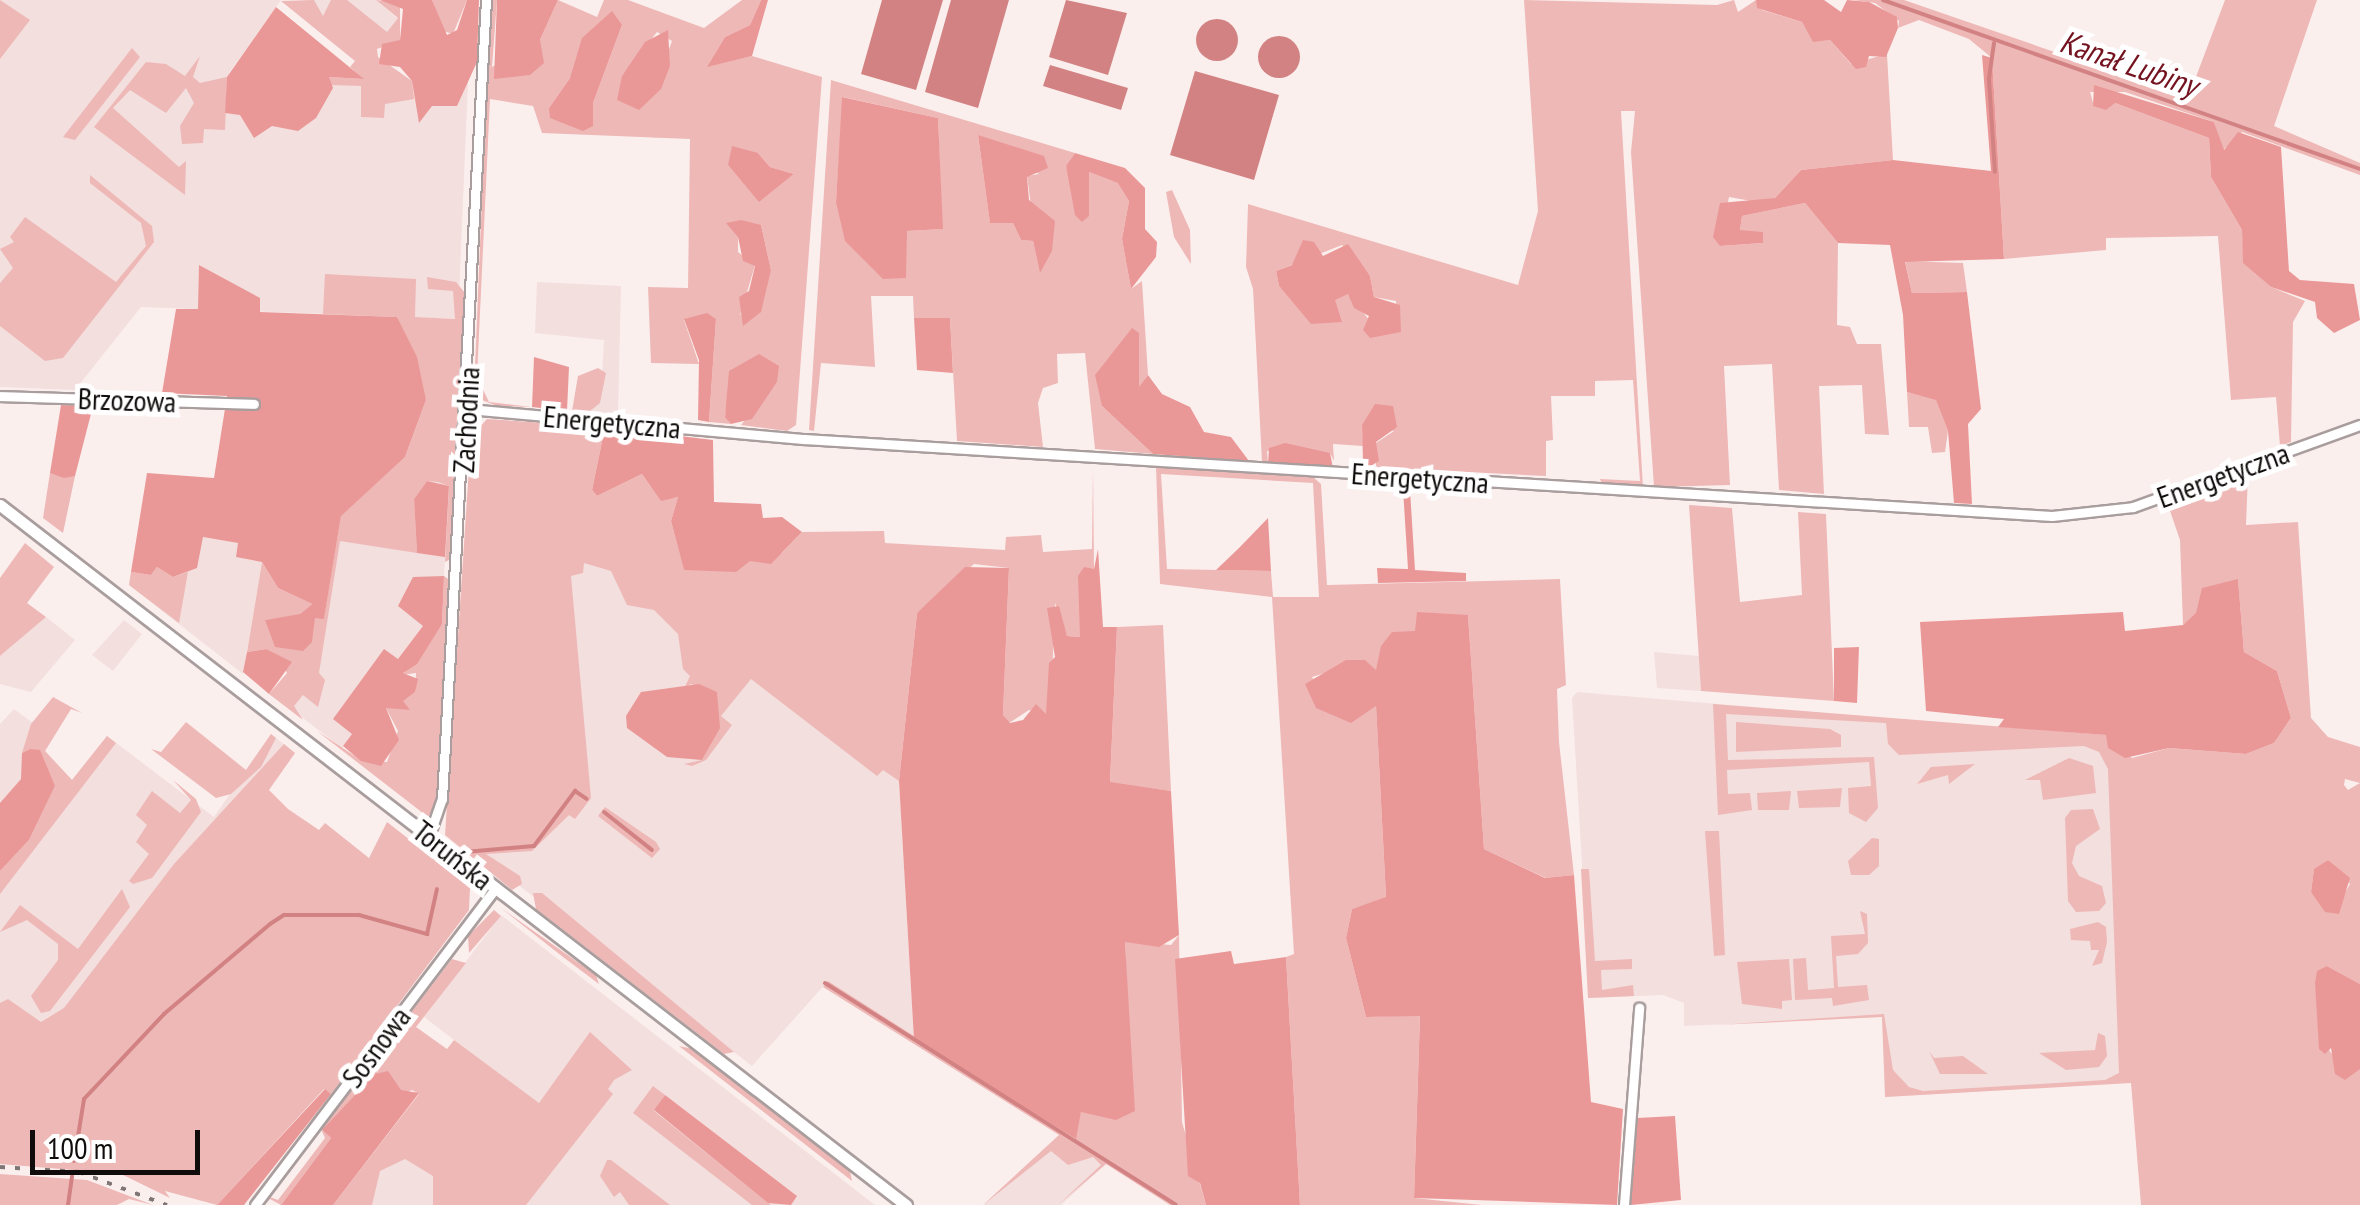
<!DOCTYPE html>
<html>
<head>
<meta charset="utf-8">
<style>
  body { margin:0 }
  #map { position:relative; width:2360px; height:1205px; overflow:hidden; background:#fbefee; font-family:"PT Sans Narrow",sans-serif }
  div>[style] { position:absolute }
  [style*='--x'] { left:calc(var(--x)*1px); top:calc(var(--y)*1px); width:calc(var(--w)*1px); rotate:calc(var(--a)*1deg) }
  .built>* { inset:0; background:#f3dfde }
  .green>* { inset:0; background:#eeb8b7 }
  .forest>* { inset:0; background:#ea9897 }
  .water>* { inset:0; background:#d28282 }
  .round { border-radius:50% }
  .stream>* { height:4px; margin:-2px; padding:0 2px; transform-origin:2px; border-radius:2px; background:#d28282 }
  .roads { filter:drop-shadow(2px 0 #a99e9d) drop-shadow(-2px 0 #a99e9d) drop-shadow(0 2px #a99e9d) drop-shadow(0 -2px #a99e9d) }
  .minor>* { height:9px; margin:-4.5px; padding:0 4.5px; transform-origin:4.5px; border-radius:4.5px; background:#fff }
  .tertiary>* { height:11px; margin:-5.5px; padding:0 5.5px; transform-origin:5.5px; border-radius:5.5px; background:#fff }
  .rail>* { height:4px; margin-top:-2px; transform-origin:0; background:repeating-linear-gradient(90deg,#7e7776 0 5px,transparent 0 15px) }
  span { translate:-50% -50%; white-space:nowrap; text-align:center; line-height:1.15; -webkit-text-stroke:10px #fff; paint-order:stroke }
  .street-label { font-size:30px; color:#100c0c }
  .water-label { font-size:32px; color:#741320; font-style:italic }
  .scale { position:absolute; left:30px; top:1130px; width:170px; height:45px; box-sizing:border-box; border:5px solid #100c0c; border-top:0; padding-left:12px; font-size:30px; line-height:35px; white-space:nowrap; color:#100c0c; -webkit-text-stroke:8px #fff; paint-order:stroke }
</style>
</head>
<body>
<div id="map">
  <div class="built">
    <div style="clip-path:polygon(0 0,281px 0,229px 73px,468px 82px,458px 319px,141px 307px,75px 390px,0 387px)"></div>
    <div style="clip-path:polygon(302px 0,376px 0,398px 19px,387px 32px,347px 35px)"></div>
    <div style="clip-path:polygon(537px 282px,621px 286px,618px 414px,584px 411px,601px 396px,604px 340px,535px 333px)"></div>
    <div style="clip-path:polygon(352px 450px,450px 453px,442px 617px,342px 748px,291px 709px,313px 682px)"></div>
    <div style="clip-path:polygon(567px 530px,899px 781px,914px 1040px,828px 981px,752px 1066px,477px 853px)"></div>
    <div style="clip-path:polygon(203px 537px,239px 543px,262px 562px,243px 674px,129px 585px,131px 572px,151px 575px)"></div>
    <div style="clip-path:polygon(46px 617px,75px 640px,31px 692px,0 684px,0 656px)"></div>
    <div style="clip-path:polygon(124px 620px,142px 634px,113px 671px,92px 655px)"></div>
    <div style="clip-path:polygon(1654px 652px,1699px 656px,1701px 691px,1657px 688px)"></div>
    <div style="clip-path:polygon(1577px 692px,2109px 737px,2131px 1082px,1886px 1097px,1882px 1017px,1684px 1026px,1684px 1003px,1663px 995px,1590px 998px,1572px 698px)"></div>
    <div style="clip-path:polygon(14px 709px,44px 731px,71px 709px,45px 751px,72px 780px,107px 736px,214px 817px,271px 734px,295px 753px,128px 984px,0 1131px,0 724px)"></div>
    <div style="clip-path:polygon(501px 915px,875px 1205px,333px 1205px,458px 1043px,424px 1017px)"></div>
    <div style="clip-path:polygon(1060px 1135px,1106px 1164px,1061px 1205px,983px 1205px)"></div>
  </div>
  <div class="green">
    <div style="clip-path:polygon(0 0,30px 20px,0 59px)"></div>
    <div style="clip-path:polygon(314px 0,323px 16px,331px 0,347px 0,387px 32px,398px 18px,376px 0,400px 3px,400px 41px,377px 49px,378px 57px,412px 81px,414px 99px,385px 104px,384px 118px,361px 117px,361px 86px,331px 85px,328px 77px,363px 79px,350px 67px,355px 61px,281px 1px)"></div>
    <div style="clip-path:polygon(432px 0,467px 0,453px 34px,443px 31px)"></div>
    <div style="clip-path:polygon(evenodd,490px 0,497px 0,492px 67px,540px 40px,558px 0,597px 17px,604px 0,628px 0,704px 28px,742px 0,761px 0,750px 25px,725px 37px,708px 66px,752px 56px,822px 77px,796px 425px,787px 431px,741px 425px,777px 382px,734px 368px,725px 416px,731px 424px,709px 422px,716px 319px,684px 320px,699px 364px,651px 363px,648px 287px,688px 288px,690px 139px,542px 133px,533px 106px,490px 99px,477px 377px,489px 402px,532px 407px,497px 406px,477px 398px,474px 392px,490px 0,622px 25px,593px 103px,549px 108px,570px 78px,622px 25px,490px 0,657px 32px,672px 41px,666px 58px,622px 76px,657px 32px,490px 0,758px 153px,770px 167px,794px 174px,759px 201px,728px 165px,758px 153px,490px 0,761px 225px,771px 270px,740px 316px,755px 265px,738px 252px,738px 236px,761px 225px)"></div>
    <div style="clip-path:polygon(evenodd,1524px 0,1717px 5px,1734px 0,1738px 12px,1756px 0,1762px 10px,1802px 22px,1813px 41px,1830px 40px,1851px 64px,1887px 54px,1893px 160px,1801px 170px,1775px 198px,1757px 202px,1729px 197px,1720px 246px,1763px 243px,1740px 230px,1742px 216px,1805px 203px,1838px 243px,1837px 325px,1850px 327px,1857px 344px,1881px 344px,1889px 435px,1865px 434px,1862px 385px,1819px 386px,1824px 494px,1779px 490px,1772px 364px,1724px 366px,1730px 485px,1654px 487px,1631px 152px,1635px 111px,1621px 111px,1643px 487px,1602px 484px,1600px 479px,1640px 481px,1633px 380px,1595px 381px,1595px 396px,1551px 396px,1553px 440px,1546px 441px,1546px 476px,1369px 467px,1376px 466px,1376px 443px,1394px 431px,1362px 425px,1363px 446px,1333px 444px,1334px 461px,1330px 453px,1267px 451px,1268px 464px,1262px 462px,1253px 289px,1246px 267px,1248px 204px,1518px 285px,1538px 211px,1524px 0,1342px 245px,1370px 276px,1374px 297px,1396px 301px,1397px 316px,1370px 321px,1348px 294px,1337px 295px,1311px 323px,1279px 286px,1276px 271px,1342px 245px)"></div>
    <div style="clip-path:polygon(1853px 0,1904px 0,2188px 98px,2225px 0,2317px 0,2274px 126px,2360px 163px,2360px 175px,2242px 132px,2223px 150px,2214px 122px,2125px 92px,2090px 92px,2094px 106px,2115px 103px,2209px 138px,2211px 177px,2242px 230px,2244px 263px,2271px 287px,2305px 301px,2293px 322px,2291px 442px,2280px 446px,2276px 397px,2231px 400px,2218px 236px,2106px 238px,2106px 250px,2004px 259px,1992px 58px,1969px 39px,1919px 20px,1898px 28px,1899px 21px,1875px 3px)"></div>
    <div style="clip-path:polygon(132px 48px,140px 57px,75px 140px,63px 137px)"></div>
    <div style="clip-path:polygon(200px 56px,193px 77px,200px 83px,227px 77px,225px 130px,204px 129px,203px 143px,182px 144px,180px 126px,194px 103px,186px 88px,166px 113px,130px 90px,113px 108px,179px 167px,186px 161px,185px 195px,94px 127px,146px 62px,166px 64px,185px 76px)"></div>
    <div style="clip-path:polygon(evenodd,831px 80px,1075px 153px,1066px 167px,1089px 215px,1089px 172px,1119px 183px,1129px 201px,1122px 239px,1131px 289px,1142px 281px,1148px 375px,1139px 388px,1139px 333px,1120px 346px,1102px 406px,1153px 454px,1095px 449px,1085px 353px,1057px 354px,1058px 383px,1043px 388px,1038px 403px,1043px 447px,957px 441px,950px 318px,914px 318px,913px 296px,871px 296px,875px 367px,821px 363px,814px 431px,809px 430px,831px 80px,843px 97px,938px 118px,942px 229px,907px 231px,836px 202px,843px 97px,831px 80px,978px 135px,1039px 174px,1027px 176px,1040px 272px,1033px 241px,1021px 240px,1013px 223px,990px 222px,978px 135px)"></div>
    <div style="clip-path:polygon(90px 175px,152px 226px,154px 242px,63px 358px,45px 361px,0 326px,0 283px,13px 268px,0 249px,14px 242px,10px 237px,25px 217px,116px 282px,146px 246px,141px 223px,90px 183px)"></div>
    <div style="clip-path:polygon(1172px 190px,1190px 230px,1191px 264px,1174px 237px,1166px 192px)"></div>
    <div style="clip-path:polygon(1905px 261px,1963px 263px,1967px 292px,1912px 293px)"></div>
    <div style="clip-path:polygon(325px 274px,416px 279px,415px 317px,455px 319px,453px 291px,428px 289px,427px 277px,456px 282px,465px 293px,462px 378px,451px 559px,445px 562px,449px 486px,438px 482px,427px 481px,414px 499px,417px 553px,340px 541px,319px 673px,325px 680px,318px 707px,303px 695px,294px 706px,303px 720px,269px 694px,287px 673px,278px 659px,266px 649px,247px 652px,262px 562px,278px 588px,312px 604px,299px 615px,266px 620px,312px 642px,309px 628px,315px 618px,324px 618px,341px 515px,405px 457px,426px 400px,397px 317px,323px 314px)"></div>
    <div style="clip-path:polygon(598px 368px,606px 373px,600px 403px,590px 411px,572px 411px,578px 376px)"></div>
    <div style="clip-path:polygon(1907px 392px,1936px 399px,1948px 431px,1945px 452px,1932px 453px,1928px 427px,1909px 427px)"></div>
    <div style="clip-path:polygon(487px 419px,605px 427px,592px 490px,597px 496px,642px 474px,661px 500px,678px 497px,671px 521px,684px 569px,782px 553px,802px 532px,884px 531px,885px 543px,1005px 550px,1006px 537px,1041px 535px,1043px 552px,1092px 549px,1093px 468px,1094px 570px,1080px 637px,1067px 636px,1055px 603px,1051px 705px,1046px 714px,1029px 710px,1009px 723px,1003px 715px,1009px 568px,974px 564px,917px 613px,899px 781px,883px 770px,877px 776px,751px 679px,721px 716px,732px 725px,706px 760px,692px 766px,684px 764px,702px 760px,714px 738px,717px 692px,691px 684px,684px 689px,690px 676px,683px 669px,678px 634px,654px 610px,627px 605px,611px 571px,584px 563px,583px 573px,571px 576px,591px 798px,575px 819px,569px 815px,532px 851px,486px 854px,520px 876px,522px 884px,512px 890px,445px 835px,471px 437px)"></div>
    <div style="clip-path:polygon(evenodd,1156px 466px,1313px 477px,1321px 484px,1327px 585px,1560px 579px,1566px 685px,1557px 689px,1559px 742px,1574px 875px,1546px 878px,1484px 849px,1468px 615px,1415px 631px,1376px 671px,1338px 669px,1312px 677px,1337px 717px,1376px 705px,1386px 898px,1352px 909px,1346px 938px,1366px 1017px,1420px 1015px,1414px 1198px,1482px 1205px,1300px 1205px,1286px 957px,1294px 954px,1272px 597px,1160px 584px,1156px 466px,1161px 474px,1313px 483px,1319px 597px,1273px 597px,1271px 571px,1167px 569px,1161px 474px)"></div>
    <div style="clip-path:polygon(50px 473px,75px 476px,63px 533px,43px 518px)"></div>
    <div style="clip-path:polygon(evenodd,2248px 475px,2246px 525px,2298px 522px,2311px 718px,2328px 737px,2360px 747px,2360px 783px,2345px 779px,2344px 785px,2348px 790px,2360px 783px,2360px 984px,2327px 966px,2315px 983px,2327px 1047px,2336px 1060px,2360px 1069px,2360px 1205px,2141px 1205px,2131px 1083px,1885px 1097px,1882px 1017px,1717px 1025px,1884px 1014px,1893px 1070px,1909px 1087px,1923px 1091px,2105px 1080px,2119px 1073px,2108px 769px,2099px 752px,2084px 746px,1899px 755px,1888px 744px,1886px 723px,1726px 714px,1728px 760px,1874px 757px,1878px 808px,1866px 822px,1849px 813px,1848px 788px,1871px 786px,1869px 762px,1727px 770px,1728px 794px,1750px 793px,1752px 810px,1718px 815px,1713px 704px,2107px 735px,2132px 758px,2169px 748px,2246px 754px,2274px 743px,2291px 718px,2277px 671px,2244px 652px,2238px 580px,2183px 625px,2180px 540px,2168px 505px,2248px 475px,2328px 860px,2350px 884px,2334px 913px,2311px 892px,2314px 870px,2328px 860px)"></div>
    <div style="clip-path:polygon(1689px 505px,1732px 508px,1740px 602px,1802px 595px,1798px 512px,1826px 514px,1834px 701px,1701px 691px)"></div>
    <div style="clip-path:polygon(25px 543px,54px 567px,27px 603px,46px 617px,0 656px,0 578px)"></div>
    <div style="clip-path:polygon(157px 567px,173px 577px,188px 572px,179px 623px,129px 585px,131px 572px,151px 575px)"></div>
    <div style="clip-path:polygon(444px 576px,451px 581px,437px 804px,428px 817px,317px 731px,361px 760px,387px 762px,398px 731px,386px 708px,415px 692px,416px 673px,402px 675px,442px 624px)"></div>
    <div style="clip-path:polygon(1163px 625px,1171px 791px,1110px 783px,1117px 627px)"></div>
    <div style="clip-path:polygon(53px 697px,82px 713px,71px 709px,45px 751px,72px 780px,107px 736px,116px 743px,0 894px,0 871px,29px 840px,55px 786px,30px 749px,22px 753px,31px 724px)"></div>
    <div style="clip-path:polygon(186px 722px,246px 770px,271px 734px,276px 738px,261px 767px,231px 794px,216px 798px,151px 749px,161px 752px)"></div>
    <div style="clip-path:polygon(1736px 722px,1830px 729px,1841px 735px,1841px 747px,1736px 752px)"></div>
    <div style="clip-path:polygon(284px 744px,295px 753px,269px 790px,288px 809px,319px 830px,325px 823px,369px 858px,387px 822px,470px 887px,469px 910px,331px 1094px,324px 1089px,217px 1205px,165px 1191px,170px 1198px,121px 1174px,0 1164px,0 1003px,8px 999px,41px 1022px,64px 1008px,174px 864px)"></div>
    <div style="clip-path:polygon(2069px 758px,2093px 766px,2096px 793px,2043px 800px,2040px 780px,2025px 780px)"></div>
    <div style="clip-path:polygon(1975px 764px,1949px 784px,1948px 775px,1917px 784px,1931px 767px)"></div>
    <div style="clip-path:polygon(173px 780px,196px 799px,201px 812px,152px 878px,133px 884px,129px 881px,149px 854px,136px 842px,147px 825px,136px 815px,152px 791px,180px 813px,191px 800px)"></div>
    <div style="clip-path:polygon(1842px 788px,1840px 807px,1799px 808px,1797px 791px)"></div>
    <div style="clip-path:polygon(1791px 791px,1789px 810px,1758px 810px,1757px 793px)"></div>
    <div style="clip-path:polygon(605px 807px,656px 842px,660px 849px,652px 858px,598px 816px)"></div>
    <div style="clip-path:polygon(2093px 809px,2100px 829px,2076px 846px,2072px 863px,2079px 876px,2102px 886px,2106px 903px,2099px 911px,2076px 912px,2068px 901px,2065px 818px,2071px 810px)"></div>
    <div style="clip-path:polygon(1705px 831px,1719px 831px,1725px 955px,1714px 956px)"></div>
    <div style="clip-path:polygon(1872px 838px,1879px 839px,1879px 866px,1869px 875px,1851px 875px,1848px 861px)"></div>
    <div style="clip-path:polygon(1581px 869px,1589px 869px,1595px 961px,1632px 959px,1632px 969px,1601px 970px,1602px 990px,1633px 985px,1634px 996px,1588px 998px)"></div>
    <div style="clip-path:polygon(122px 889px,130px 907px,50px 1011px,41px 1013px,31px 996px,58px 960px,58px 944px,27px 920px,0 932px,20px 905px,78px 949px)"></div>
    <div style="clip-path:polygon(533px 893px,542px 893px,734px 1052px,724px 1054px,536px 909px)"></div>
    <div style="clip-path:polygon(501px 908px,596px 975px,599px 984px,563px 957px)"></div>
    <div style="clip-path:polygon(494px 910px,501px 916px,469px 953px,468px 936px)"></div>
    <div style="clip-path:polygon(1860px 911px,1867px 914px,1868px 943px,1858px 954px,1836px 956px,1838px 987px,1867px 985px,1869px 1000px,1833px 1006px,1832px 998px,1795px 1000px,1793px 959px,1806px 958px,1808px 990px,1834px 988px,1831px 936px,1865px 934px)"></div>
    <div style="clip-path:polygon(2098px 922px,2106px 927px,2107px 942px,2102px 963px,2092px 966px,2099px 950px,2091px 950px,2090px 941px,2071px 940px,2070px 929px)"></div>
    <div style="clip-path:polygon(1179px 935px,1182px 1122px,1206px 1205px,1170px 1205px,1106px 1164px,1058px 1205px,1101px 1165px,1093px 1157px,1068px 1165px,1051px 1151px,983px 1205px,1059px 1135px,823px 987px,828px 981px,1075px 1139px,1081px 1111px,1108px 1115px,1127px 997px,1125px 941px,1171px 945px)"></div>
    <div style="clip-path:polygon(452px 959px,466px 963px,416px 1027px,447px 1049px,454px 1040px,539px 1103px,590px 1032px,632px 1070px,614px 1080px,608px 1089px,613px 1094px,526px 1205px,433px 1205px,433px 1176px,405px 1159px,380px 1171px,372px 1205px,333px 1205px,419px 1094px,412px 1090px,322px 1130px,331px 1138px,281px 1205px,270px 1199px,264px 1205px,270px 1197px,278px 1200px,325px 1138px,321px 1129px)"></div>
    <div style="clip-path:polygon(1789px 959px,1792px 1000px,1782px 1001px,1782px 1009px,1742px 1004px,1737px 962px)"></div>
    <div style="clip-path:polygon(2098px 1033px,2105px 1036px,2107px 1056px,2099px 1067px,2066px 1070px,2039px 1053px,2095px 1050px)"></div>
    <div style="clip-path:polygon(679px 1046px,693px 1049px,850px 1171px,852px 1181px)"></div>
    <div style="clip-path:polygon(1929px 1051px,1934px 1058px,1963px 1056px,1988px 1074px,1940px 1074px)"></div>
    <div style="clip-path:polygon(653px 1086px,665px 1095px,654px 1111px,771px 1205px,752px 1205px,633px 1113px)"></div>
    <div style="clip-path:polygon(607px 1160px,611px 1160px,670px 1205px,629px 1205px,620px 1192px,614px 1197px,600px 1176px)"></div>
    <div style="clip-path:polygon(0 1174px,87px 1180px,153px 1205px,129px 1199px,117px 1205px,0 1205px)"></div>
  </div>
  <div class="forest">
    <div style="clip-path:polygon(380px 0,432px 0,447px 35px,457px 30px,467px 0,479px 0,477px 62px,457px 106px,432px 106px,419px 123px,412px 81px,400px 67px,379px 64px,382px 44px,400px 40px,403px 9px)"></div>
    <div style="clip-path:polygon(497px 0,558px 0,540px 40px,544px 63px,530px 75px,494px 79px)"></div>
    <div style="clip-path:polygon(761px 0,768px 0,752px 56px,707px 67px,725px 37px,750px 25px)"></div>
    <div style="clip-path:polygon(1756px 0,1824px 0,1841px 12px,1847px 0,1869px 2px,1897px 17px,1898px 28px,1886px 57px,1869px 56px,1866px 67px,1856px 69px,1830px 40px,1813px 42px,1802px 22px,1757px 8px)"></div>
    <div style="clip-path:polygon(276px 7px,364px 79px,329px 77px,333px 88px,316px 118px,298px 131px,272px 126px,254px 138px,240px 115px,225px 113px,227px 77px)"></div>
    <div style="clip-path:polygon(612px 11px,622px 25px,593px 103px,593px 126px,583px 131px,550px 118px,549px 108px,570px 78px,582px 38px)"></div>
    <div style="clip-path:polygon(668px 30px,670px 66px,661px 89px,639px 110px,617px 100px,622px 76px,645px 42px)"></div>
    <div style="clip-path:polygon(1982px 55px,1992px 58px,2004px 259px,1905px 262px,1912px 293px,1967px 292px,1981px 409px,1968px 424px,1972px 504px,1954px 503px,1948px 431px,1936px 400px,1907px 392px,1903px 315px,1890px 245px,1838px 243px,1805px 203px,1742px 216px,1740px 230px,1763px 232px,1763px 243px,1720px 246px,1713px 237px,1720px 203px,1775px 198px,1801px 170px,1893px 160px,1991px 171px)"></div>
    <div style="clip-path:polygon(2094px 85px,2214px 122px,2224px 150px,2238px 132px,2281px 147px,2289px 271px,2300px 280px,2354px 284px,2360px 320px,2334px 333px,2317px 318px,2315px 302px,2271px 287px,2243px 263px,2242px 230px,2211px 177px,2209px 138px,2115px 103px,2106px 110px,2093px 106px)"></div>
    <div style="clip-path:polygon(842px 97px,938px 118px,943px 229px,907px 231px,906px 278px,883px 279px,845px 241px,836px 202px)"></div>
    <div style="clip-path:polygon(978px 135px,1044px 156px,1048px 168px,1027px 177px,1029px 200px,1055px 221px,1052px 251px,1040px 273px,1033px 241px,1021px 240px,1013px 223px,990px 223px)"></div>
    <div style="clip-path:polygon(732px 146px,758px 153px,770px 167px,794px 174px,759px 202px,728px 165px)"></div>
    <div style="clip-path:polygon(1075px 153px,1125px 168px,1145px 188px,1145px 229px,1157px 242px,1156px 257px,1131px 289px,1122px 239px,1129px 201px,1118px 183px,1089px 172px,1089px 216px,1082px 222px,1075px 215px,1066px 166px)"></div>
    <div style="clip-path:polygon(741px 220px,761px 225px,771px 270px,761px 312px,743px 326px,739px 297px,749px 291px,755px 266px,743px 261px,738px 237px,726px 223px)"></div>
    <div style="clip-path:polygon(1303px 240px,1314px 242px,1323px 256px,1348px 244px,1370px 276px,1374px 297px,1400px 305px,1401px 332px,1370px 338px,1363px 330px,1369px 316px,1354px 308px,1348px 294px,1335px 300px,1342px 322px,1311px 324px,1279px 286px,1276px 271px,1292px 265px)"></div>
    <div style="clip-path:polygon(199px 265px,260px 298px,260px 312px,397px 317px,417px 357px,426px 400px,405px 457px,341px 516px,324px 619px,315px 618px,312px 642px,303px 651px,275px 647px,265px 620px,300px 614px,312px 604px,278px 588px,262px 562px,236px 557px,238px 543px,203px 537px,197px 568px,173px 577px,157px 567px,151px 575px,131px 572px,147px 473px,214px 478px,227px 396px,162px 393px,176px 309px,198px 309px)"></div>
    <div style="clip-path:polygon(707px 313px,716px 319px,709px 422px,698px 420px,699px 360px,684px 319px)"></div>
    <div style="clip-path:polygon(914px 318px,950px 318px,953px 373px,917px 370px)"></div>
    <div style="clip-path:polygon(1132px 328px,1139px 333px,1139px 387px,1148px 375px,1162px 394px,1190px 407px,1204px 432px,1231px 437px,1249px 461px,1153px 454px,1102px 406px,1095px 375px)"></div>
    <div style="clip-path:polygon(759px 354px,779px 366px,777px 382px,752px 419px,731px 424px,725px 417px,729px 371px)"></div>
    <div style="clip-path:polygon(534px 357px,569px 367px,567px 411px,532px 407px)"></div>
    <div style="clip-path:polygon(1375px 404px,1393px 406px,1397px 427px,1376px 442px,1379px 461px,1369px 467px,1363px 462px,1362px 425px)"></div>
    <div style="clip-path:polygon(61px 405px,93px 406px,75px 476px,64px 478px,50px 473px)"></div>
    <div style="clip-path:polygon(605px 427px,713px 440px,714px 502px,761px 504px,763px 518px,782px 517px,802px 532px,771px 564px,750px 561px,736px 572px,684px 570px,671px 521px,678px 497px,661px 501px,642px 474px,597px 496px,592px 490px)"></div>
    <div style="clip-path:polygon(1285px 443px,1330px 453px,1333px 468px,1268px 464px,1269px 448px)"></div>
    <div style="clip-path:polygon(427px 481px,449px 486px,445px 557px,417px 553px,414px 499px)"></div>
    <div style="clip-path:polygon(1403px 489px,1410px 490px,1415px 570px,1466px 573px,1466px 581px,1378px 583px,1377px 568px,1408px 569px)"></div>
    <div style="clip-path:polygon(1268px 518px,1271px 571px,1216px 570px,1239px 548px)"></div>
    <div style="clip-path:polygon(1098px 549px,1103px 627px,1117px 627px,1110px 782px,1171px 791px,1179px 935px,1159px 947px,1125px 942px,1135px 1111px,1116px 1120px,1081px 1112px,1076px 1139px,914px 1040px,899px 781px,917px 613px,965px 567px,1009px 568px,1003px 715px,1010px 723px,1023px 720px,1036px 704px,1046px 714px,1049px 663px,1055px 657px,1047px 608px,1059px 606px,1067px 636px,1080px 637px,1078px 576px,1084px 567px,1094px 569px)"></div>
    <div style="clip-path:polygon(444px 576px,442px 624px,417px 664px,403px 673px,418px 679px,415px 692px,403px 701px,410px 710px,386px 708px,399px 740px,381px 766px,361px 761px,343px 746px,352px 734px,333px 719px,384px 649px,398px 659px,423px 626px,398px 606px,413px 577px)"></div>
    <div style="clip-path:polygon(2238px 579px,2244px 652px,2277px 671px,2291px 718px,2274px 743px,2246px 754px,2169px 748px,2125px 758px,2108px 748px,2106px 735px,1998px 727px,2004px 719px,1926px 711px,1920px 622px,2123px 612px,2125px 631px,2183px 625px,2196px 613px,2202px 588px)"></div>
    <div style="clip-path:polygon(1417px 612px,1468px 615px,1484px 849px,1545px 878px,1574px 875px,1591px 1102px,1623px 1109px,1617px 1205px,1414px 1198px,1420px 1016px,1366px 1017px,1346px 938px,1352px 909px,1386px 897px,1376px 706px,1351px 723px,1316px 708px,1305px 684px,1346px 660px,1365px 660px,1376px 670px,1381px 646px,1392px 632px,1415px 631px)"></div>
    <div style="clip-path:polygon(1859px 647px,1857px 703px,1834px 701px,1834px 648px)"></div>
    <div style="clip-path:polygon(266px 649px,292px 662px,269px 694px,243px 672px,247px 652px)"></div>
    <div style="clip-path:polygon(699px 684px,717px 692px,720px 728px,702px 760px,667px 757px,627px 728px,626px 716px,641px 692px)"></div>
    <div style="clip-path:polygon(30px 749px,40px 750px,55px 786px,29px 840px,0 871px,0 803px,21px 779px,22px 753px)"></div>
    <div style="clip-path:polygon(2328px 860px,2350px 878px,2339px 914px,2325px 912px,2311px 892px,2314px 869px)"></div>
    <div style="clip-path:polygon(1231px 951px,1234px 964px,1286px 957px,1300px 1205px,1206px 1205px,1200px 1183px,1188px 1176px,1175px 959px)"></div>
    <div style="clip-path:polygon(2327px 966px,2360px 984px,2360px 1069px,2345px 1080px,2335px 1074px,2331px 1048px,2325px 1054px,2319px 1049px,2315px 983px,2317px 971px)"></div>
    <div style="clip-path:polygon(388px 1071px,401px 1090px,419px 1093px,333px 1205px,281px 1205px,331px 1138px,322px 1130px,375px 1074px)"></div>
    <div style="clip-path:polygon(325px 1089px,331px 1094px,244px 1205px,217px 1205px)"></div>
    <div style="clip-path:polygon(665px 1095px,797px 1196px,791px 1205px,768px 1203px,654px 1110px)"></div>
    <div style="clip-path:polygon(1675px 1116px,1681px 1200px,1631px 1205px,1637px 1118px)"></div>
  </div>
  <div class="water">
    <div style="clip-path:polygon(882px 0,943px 0,916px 90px,861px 74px)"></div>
    <div style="clip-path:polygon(951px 0,1009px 0,978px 108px,925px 92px)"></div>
    <div style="clip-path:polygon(1066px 0,1127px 13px,1108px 75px,1049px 57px)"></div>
    <div class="round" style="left:1196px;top:19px;width:42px;height:42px"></div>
    <div class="round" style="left:1258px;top:36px;width:42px;height:42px"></div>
    <div style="clip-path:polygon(1050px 65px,1128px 88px,1121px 110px,1043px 86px)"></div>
    <div style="clip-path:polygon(1195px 71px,1279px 95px,1254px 180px,1170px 155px)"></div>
  </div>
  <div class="stream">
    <div style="--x:1883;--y:0;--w:506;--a:19.51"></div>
    <div style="--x:1994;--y:43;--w:37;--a:98"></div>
    <div style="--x:1989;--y:80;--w:92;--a:86.3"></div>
    <div style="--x:604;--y:812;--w:61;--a:38.4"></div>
    <div style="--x:465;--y:852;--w:69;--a:-5"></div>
    <div style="--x:534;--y:846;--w:69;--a:-53.3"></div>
    <div style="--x:575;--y:791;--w:14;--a:34"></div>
    <div style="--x:825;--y:983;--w:415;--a:32.3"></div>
    <div style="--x:74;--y:1161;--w:63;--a:-80.8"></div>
    <div style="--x:84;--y:1099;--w:117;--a:-46.7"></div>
    <div style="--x:164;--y:1014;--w:139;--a:-40.3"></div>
    <div style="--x:270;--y:924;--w:17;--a:-33"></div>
    <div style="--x:284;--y:915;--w:75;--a:0"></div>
    <div style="--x:359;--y:915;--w:71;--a:15.6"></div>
    <div style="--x:427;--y:934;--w:46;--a:-77.5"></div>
    <div style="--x:68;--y:1205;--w:29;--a:-82"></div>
  </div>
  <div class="roads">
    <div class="minor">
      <div style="--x:0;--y:396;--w:254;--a:1.8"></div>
      <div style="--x:467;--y:409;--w:338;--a:5.1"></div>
      <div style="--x:804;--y:439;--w:1250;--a:3.53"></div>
      <div style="--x:2052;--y:516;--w:81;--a:-6.3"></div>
      <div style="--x:2133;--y:507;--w:241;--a:-19.9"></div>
      <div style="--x:429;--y:836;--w:39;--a:-71"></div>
      <div style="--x:442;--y:799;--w:800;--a:-86.85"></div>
      <div style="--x:255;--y:1205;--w:398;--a:-52.8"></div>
      <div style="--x:1624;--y:1205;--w:198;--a:-85.6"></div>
    </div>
    <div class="tertiary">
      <div style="--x:0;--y:505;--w:1145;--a:37.69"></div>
    </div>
  </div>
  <div class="rail">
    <div style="--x:0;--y:1167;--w:79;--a:3.6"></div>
    <div style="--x:79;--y:1172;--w:94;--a:20.6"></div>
  </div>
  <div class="street-label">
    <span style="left:127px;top:400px;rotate:2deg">Brzozowa</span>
    <span style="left:466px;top:420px;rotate:-87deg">Zachodnia</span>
    <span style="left:612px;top:422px;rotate:5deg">Energetyczna</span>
    <span style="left:2223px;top:475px;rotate:-20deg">Energetyczna</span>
    <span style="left:1420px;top:478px;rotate:4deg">Energetyczna</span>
    <span style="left:453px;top:855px;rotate:38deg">Toruńska</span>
    <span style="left:376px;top:1047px;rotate:-53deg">Sosnowa</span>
  </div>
  <div class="water-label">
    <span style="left:2129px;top:63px;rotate:19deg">Kanał Lubiny</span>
  </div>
  <div class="scale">100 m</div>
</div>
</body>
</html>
